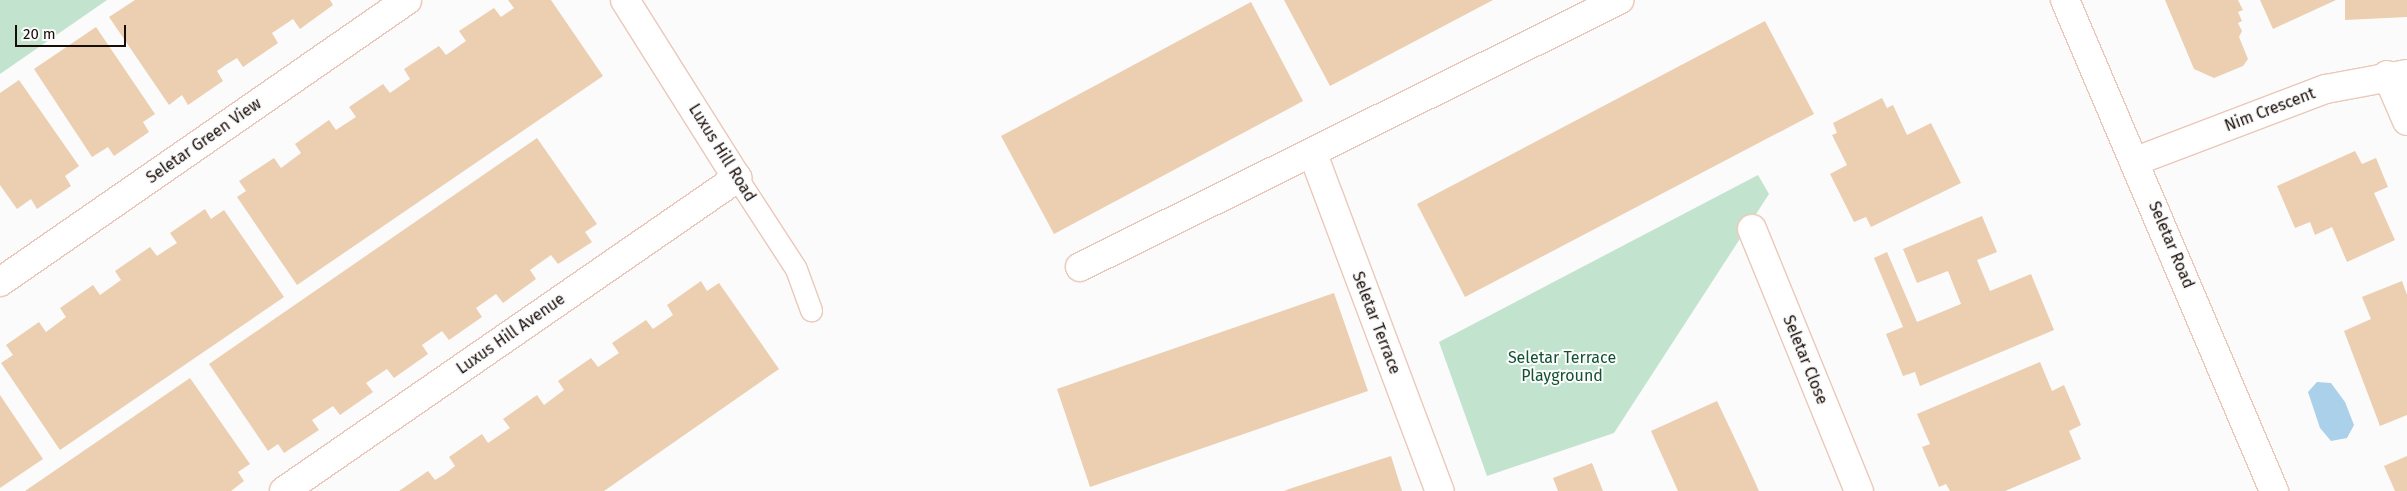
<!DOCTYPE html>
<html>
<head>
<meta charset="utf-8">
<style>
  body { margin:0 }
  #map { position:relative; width:2407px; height:491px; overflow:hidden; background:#fbfbfb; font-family:"Fira Sans",sans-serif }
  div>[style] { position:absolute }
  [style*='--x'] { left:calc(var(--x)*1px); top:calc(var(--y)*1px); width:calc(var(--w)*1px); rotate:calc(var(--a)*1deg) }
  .green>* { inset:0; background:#c2e3ce }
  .water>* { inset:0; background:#abd0e9 }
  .building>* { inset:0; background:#ecceb0 }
  .roads { filter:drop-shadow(1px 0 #eac8b9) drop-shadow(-1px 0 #eac8b9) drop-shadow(0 1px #eac8b9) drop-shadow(0 -1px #eac8b9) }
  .lane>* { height:21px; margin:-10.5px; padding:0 10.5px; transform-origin:10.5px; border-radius:10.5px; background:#fff }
  .street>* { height:28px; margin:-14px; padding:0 14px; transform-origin:14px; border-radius:14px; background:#fff }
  span { translate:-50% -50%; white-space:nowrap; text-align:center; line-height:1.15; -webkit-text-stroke:4px #fbfbfb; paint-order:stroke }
  .street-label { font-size:16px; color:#180d08 }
  .park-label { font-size:16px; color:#115233 }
  .scale { position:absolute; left:15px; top:25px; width:111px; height:22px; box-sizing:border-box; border:2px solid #180d08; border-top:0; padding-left:6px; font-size:15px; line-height:18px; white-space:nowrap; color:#180d08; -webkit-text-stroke:4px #fbfbfb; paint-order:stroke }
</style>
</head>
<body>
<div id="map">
  <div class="green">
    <div style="clip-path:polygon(0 0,107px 0,0 74px)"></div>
    <div style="clip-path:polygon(1758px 175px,1769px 194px,1614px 433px,1487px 476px,1439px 342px)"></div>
  </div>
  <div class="water">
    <div style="clip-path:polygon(2317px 382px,2331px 383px,2345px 402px,2354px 425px,2347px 438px,2331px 441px,2320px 428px,2308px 392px)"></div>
  </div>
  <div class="building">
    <div style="clip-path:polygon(135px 0,330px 0,333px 5px,300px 29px,293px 19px,272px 33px,278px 43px,243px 67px,237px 58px,227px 64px,217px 71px,223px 81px,188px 105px,182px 95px,169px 105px,109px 17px)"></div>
    <div style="clip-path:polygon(508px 0,551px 0,603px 76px,297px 285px,237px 197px,246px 191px,239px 181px,274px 158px,281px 168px,301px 153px,295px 144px,329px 120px,336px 130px,356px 117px,349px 107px,383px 84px,390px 93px,410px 79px,404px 69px,439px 46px,446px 55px,466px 41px,459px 31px,494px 8px,501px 17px,514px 8px)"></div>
    <div style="clip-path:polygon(1284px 0,1493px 0,1330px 86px)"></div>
    <div style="clip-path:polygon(2165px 0,2238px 0,2243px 10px,2238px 12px,2242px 21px,2238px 23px,2242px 31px,2239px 37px,2248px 59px,2243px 66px,2214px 78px,2194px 69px)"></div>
    <div style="clip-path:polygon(2260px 0,2336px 0,2273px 29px)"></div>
    <div style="clip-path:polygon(2345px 0,2407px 0,2407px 17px,2345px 20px)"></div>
    <div style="clip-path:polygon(1251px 2px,1303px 101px,1054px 234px,1001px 136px)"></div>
    <div style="clip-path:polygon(1765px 21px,1814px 114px,1465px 297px,1417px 204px)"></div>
    <div style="clip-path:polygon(96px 27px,155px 114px,143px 122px,149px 132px,114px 156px,108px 147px,92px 157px,34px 69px)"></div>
    <div style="clip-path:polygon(19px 80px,79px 166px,65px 176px,71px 186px,37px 209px,31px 199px,17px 209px,0 185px,0 93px)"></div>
    <div style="clip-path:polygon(1882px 98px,1887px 108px,1893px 105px,1907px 135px,1931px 123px,1961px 183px,1871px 227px,1866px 217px,1854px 222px,1830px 174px,1847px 165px,1832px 135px,1837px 133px,1833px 123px)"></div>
    <div style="clip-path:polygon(537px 138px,597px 224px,585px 232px,592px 242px,558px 264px,551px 255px,530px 270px,536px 279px,503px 303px,496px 294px,476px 308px,482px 317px,449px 340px,442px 331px,422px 345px,428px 354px,394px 378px,387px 369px,366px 383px,373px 392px,340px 415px,333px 406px,312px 420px,319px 430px,284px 453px,278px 444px,268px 451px,209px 364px)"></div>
    <div style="clip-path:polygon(2355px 151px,2362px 164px,2376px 158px,2388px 187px,2374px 193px,2395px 240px,2347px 262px,2332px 227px,2315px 235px,2310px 222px,2295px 228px,2277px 186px)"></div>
    <div style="clip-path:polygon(205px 209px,211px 219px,224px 210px,284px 297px,60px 450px,1px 363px,13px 355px,6px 345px,39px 322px,46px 332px,66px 317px,60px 308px,93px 285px,100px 295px,121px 280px,115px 271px,150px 247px,157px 256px,166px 250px,177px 243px,170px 233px)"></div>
    <div style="clip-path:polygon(1982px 216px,1997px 252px,1977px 260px,1990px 291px,2031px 274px,2054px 330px,1920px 386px,1915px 372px,1903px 376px,1886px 334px,1903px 327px,1874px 258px,1887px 252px,1917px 322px,1961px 304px,1948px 271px,1917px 283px,1903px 249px)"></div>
    <div style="clip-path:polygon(701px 281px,707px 291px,719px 283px,779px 369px,604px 491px,399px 491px,428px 471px,435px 480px,445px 474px,455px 466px,449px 457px,482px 434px,488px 443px,510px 428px,503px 419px,537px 395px,544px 405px,564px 390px,558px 381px,591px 358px,598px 367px,619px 353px,612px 343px,646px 320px,653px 329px,673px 315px,667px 305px)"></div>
    <div style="clip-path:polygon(2402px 281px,2407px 295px,2407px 415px,2380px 426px,2344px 331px,2371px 319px,2362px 297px)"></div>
    <div style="clip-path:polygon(1334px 293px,1368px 391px,1090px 487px,1057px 389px)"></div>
    <div style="clip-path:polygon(2040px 362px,2052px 391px,2064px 385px,2081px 425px,2069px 431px,2081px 459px,2005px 491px,1950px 491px,1946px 484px,1939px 487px,1922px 447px,1930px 444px,1917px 414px)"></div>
    <div style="clip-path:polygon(190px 378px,250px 464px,238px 472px,244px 481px,231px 491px,25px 491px)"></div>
    <div style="clip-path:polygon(0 395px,43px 459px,0 488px)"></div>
    <div style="clip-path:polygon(1717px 401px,1745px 460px,1759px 491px,1678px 491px,1651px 431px)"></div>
    <div style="clip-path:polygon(1391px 456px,1402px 491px,1284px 491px,1289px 489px)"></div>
    <div style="clip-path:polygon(2407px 456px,2407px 491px,2395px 491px,2384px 466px)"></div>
    <div style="clip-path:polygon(1592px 463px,1603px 491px,1558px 491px,1553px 478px)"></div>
  </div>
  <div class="roads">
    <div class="lane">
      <div style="--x:737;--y:178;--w:108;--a:57"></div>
      <div style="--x:796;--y:269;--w:44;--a:69.9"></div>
    </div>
    <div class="street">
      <div style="--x:2065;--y:0;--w:534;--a:66.94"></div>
      <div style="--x:2387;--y:75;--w:50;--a:66.5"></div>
      <div style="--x:1313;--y:154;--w:360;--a:69.4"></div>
      <div style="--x:2136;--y:161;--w:203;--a:-20.8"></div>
      <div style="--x:2326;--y:89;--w:82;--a:-10.5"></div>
      <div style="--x:1752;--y:229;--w:283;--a:67.8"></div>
      <div style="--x:1080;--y:267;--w:602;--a:-26.35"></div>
      <div style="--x:0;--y:282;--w:495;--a:-34.7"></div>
      <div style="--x:284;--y:491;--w:551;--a:-34.64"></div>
      <div style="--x:737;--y:178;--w:210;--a:-122.2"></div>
    </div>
  </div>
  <div class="street-label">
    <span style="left:2270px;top:110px;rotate:-21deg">Nim Crescent</span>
    <span style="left:204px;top:141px;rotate:-35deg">Seletar Green View</span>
    <span style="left:722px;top:153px;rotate:58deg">Luxus Hill Road</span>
    <span style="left:2171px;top:245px;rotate:67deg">Seletar Road</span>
    <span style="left:1376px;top:323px;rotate:69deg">Seletar Terrace</span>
    <span style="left:511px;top:334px;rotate:-35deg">Luxus Hill Avenue</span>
    <span style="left:1805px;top:360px;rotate:68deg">Seletar Close</span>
  </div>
  <div class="park-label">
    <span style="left:1562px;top:367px">Seletar Terrace<br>Playground</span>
  </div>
  <div class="scale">20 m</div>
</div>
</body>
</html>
